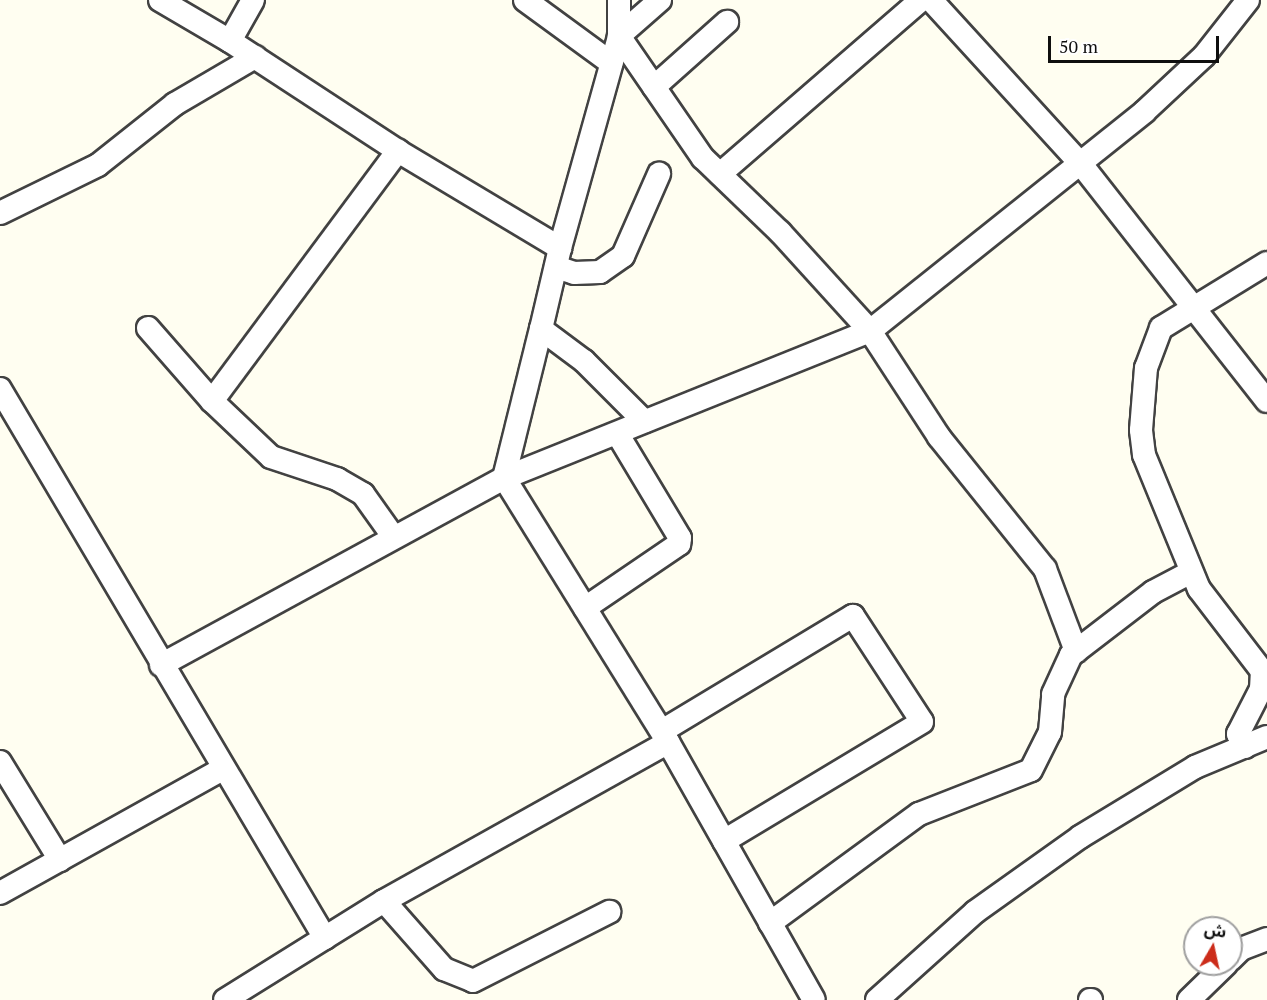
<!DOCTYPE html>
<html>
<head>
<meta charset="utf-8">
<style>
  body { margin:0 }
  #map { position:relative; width:1267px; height:1000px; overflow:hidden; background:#fffef1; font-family:"PT Serif","Noto Sans Arabic",serif }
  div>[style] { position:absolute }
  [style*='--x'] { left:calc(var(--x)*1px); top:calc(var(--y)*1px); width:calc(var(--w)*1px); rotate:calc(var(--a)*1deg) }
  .roads { filter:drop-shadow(2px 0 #424242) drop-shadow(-2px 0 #424242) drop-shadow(0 2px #424242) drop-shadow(0 -2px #424242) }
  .minor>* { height:22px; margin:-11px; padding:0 11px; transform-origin:11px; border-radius:11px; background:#fff }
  span { translate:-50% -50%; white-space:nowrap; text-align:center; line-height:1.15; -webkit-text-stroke:6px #fff; paint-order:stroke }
  .north { position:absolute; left:1183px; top:916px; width:60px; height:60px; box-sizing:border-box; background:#fff; border:2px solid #9f9f9f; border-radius:50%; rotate:9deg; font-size:16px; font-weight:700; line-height:24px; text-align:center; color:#0f0f0f }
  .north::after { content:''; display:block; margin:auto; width:21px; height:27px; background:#cc2c1a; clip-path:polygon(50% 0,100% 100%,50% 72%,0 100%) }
  .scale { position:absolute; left:1048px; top:36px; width:171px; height:27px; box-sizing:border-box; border:3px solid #0f0f0f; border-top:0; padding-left:8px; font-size:18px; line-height:21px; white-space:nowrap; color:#0f0f0f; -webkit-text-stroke:4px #fff; paint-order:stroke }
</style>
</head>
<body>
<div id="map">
  <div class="roads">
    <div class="minor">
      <div style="--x:160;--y:0;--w:81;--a:30.4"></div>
      <div style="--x:253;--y:0;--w:47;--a:119.3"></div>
      <div style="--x:230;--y:41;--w:201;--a:33.2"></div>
      <div style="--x:398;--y:151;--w:189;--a:30.9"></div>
      <div style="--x:560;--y:248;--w:220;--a:-74.4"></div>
      <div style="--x:619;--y:36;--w:36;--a:-90"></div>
      <div style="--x:525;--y:0;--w:107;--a:36.2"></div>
      <div style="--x:660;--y:0;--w:55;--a:138.7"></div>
      <div style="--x:619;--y:36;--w:148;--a:55.5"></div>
      <div style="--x:703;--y:158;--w:107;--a:43.9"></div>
      <div style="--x:780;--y:232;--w:134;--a:47.7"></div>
      <div style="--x:870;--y:331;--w:126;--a:56.9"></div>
      <div style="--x:939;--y:437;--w:169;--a:51.2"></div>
      <div style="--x:1045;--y:569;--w:88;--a:69.3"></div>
      <div style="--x:931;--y:0;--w:222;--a:47.6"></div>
      <div style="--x:1081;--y:164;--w:301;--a:51.9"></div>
      <div style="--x:654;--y:87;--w:98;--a:-41.7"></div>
      <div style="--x:720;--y:174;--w:266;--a:-40.9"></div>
      <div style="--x:0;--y:213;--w:109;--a:-26.1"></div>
      <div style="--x:98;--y:165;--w:98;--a:-38.4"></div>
      <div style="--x:175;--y:104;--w:93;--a:-30.4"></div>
      <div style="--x:560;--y:248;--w:83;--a:103.2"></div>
      <div style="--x:541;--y:329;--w:54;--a:36.7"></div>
      <div style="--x:584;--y:361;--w:85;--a:45"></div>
      <div style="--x:556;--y:267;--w:19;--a:18"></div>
      <div style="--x:574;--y:273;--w:26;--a:-2"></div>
      <div style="--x:600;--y:272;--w:28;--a:-35"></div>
      <div style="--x:623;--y:256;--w:90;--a:-66.3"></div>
      <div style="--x:148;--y:328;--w:97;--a:48.8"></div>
      <div style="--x:212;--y:401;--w:81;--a:43.5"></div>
      <div style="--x:271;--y:457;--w:70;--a:18.4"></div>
      <div style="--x:337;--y:479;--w:30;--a:30"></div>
      <div style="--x:363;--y:494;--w:52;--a:54.5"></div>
      <div style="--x:0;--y:389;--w:638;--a:59.38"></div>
      <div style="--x:212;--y:401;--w:312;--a:-53.4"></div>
      <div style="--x:585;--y:608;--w:114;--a:-34.2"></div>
      <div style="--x:679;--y:544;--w:6;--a:-81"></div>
      <div style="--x:680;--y:538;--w:122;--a:-121"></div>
      <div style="--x:161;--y:665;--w:391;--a:-28.6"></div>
      <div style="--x:504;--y:478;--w:394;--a:-21.9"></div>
      <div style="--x:870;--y:331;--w:351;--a:-38.6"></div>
      <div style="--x:1144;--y:112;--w:82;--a:-43"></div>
      <div style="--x:1204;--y:56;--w:71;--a:-51.8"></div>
      <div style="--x:662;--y:731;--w:223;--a:-31.1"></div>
      <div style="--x:853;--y:616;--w:126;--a:56.9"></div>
      <div style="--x:922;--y:722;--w:231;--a:149"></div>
      <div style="--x:668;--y:742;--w:296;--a:60.5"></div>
      <div style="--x:1245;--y:747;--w:15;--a:-118"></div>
      <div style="--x:1238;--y:734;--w:51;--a:-62.9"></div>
      <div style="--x:1261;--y:689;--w:18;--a:-87"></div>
      <div style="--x:1262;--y:671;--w:103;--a:-127.5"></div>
      <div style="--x:1199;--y:589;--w:145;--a:-112.3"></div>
      <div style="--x:1144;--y:455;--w:25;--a:-97"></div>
      <div style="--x:1141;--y:430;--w:62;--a:-85.4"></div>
      <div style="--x:1146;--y:368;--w:43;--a:-69.4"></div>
      <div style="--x:1161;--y:328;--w:124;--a:-31.5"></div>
      <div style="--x:0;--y:762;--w:115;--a:58.5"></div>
      <div style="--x:0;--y:893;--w:255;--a:-29.1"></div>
      <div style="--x:384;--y:901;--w:91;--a:48.6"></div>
      <div style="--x:444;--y:969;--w:31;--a:22"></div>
      <div style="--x:473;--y:981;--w:153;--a:-26.9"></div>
      <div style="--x:770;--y:923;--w:185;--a:-36.2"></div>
      <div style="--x:919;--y:814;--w:120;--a:-21.4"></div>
      <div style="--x:1031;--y:770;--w:42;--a:-63.4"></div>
      <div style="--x:1050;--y:732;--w:38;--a:-85"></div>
      <div style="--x:1053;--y:694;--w:43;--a:-65.2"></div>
      <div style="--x:1071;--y:655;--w:103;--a:-37.5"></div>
      <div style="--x:1153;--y:592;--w:43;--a:-27.8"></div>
      <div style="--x:1231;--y:959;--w:14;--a:-45"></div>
      <div style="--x:1241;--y:949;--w:28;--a:-21"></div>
      <div style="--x:225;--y:1000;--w:187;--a:-31.9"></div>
      <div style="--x:384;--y:901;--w:325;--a:-29.2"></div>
      <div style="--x:668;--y:742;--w:311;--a:-121.8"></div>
      <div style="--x:504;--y:478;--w:154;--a:-76.1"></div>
      <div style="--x:877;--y:1000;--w:132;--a:-41.9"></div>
      <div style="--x:975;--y:912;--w:129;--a:-35.5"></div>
      <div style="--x:1080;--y:837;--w:135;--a:-31.3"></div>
      <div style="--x:1195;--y:767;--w:78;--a:-22.6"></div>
      <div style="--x:1090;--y:1000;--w:1;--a:0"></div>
      <div style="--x:1189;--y:1000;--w:52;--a:-44.2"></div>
    </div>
  </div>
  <div class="north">ش</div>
  <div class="scale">50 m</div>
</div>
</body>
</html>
